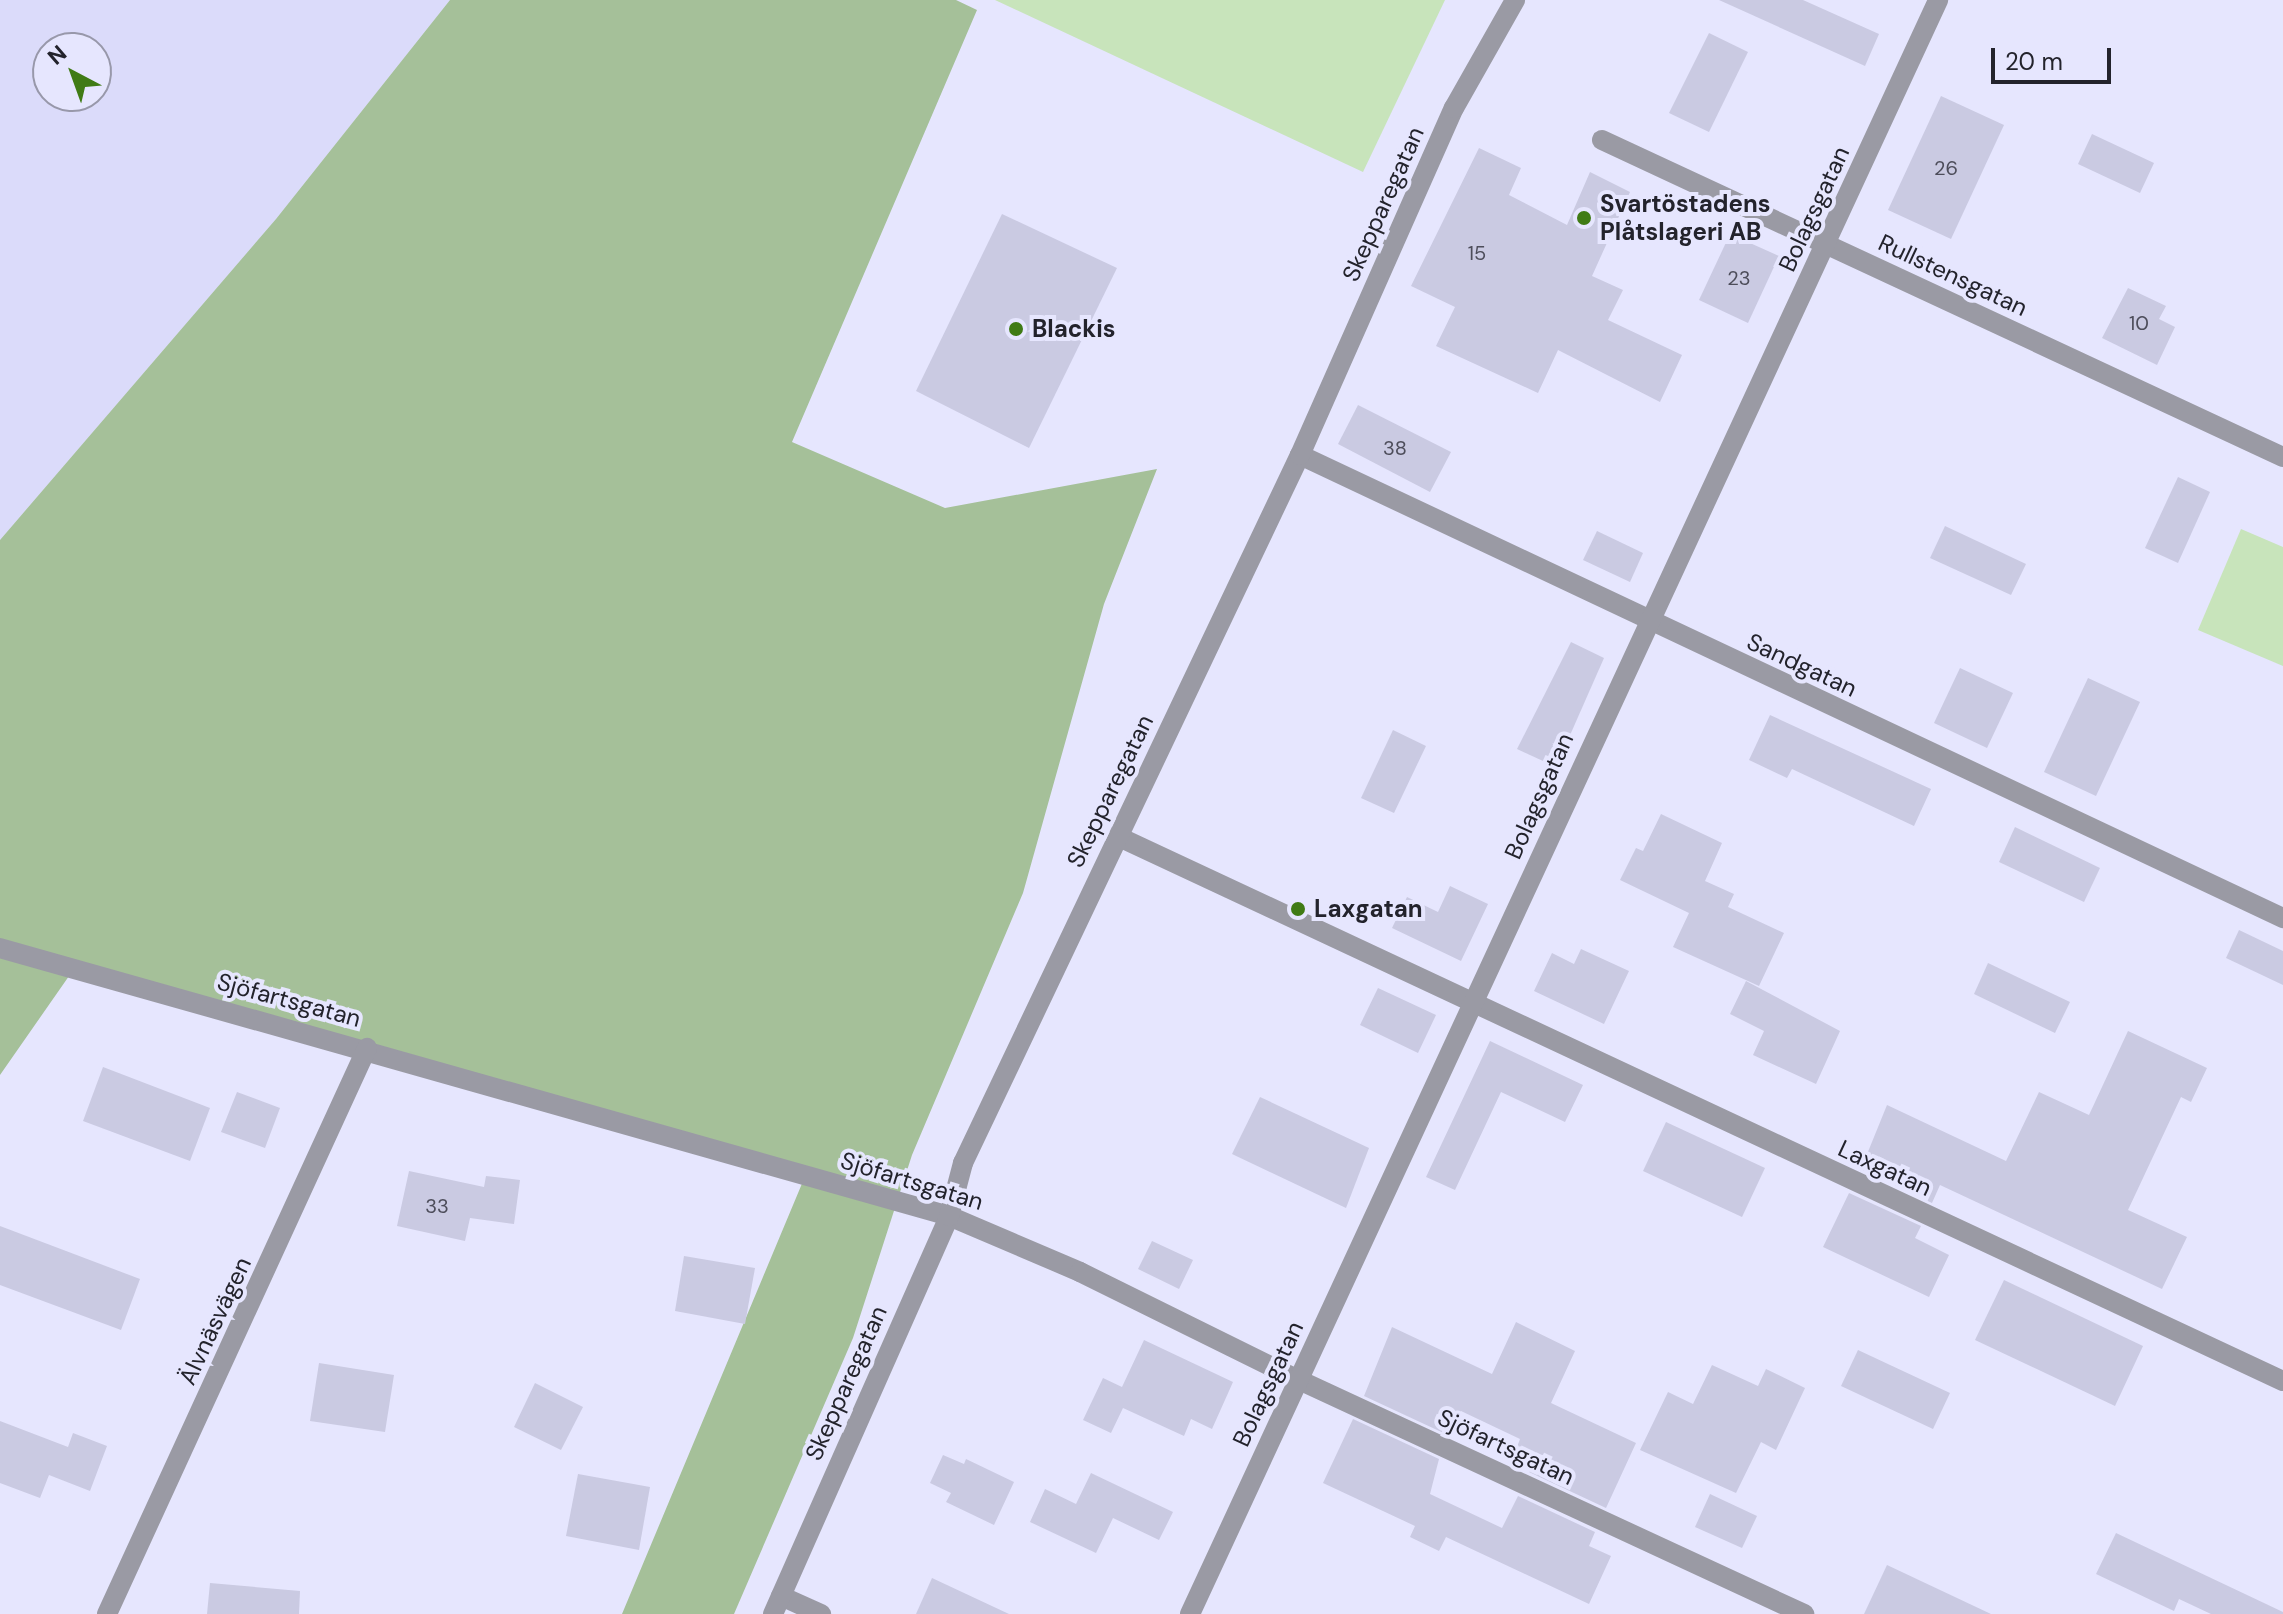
<!DOCTYPE html>
<html>
<head>
<meta charset="utf-8">
<style>
  body { margin:0 }
  #map { position:relative; width:2283px; height:1614px; overflow:hidden; background:#e6e6fe; font-family:"DM Sans",sans-serif }
  div>[style] { position:absolute }
  [style*='--x'] { left:calc(var(--x)*1px); top:calc(var(--y)*1px); width:calc(var(--w)*1px); rotate:calc(var(--a)*1deg) }
  .built>* { inset:0; background:#dbdbfa }
  .green>* { inset:0; background:#c8e4bb }
  .forest>* { inset:0; background:#a5c099 }
  .building>* { inset:0; background:#cacae2 }
  .minor>* { height:20px; margin:-10px; padding:0 10px; transform-origin:10px; border-radius:10px; background:#9a9aa4 }
  .dots>* { width:22px; height:22px; translate:-50% -50%; box-sizing:border-box; border:4px solid #e6e6fe; border-radius:50% }
  span { translate:-50% -50%; white-space:nowrap; text-align:center; line-height:1.15; -webkit-text-stroke:8px #e6e6fe; paint-order:stroke }
  .number-label { font-size:20px; color:#4d4d5a }
  .number-label span { -webkit-text-stroke-width:0 }
  .street-label { font-size:24px; color:#23232c }
  .poi-label { font-size:24px; color:#23232c; font-weight:700 }
  .left { translate:0 -50%; text-align:left }
  .north { position:absolute; left:32px; top:32px; width:80px; height:80px; box-sizing:border-box; background:#e6e6fe; border:2px solid #9898aa; border-radius:50%; rotate:319deg; font-size:22px; font-weight:700; line-height:32px; text-align:center; color:#23232c }
  .north::after { content:''; display:block; margin:auto; width:28px; height:36px; background:#407b15; clip-path:polygon(50% 0,100% 100%,50% 72%,0 100%) }
  .scale { position:absolute; left:1991px; top:48px; width:120px; height:36px; box-sizing:border-box; border:4px solid #23232c; border-top:0; padding-left:10px; font-size:24px; line-height:28px; white-space:nowrap; color:#23232c; -webkit-text-stroke:6px #e6e6fe; paint-order:stroke }
</style>
</head>
<body>
<div id="map">
  <div class="built">
    <div style="clip-path:polygon(evenodd,0 0,450px 0,276px 219px,0 540px,0 0,48px 48px,96px 48px,96px 96px,48px 96px,48px 48px)"></div>
  </div>
  <div class="green">
    <div style="clip-path:polygon(995px 0,1445px 0,1363px 172px)"></div>
    <div style="clip-path:polygon(2241px 529px,2283px 547px,2283px 666px,2198px 630px)"></div>
  </div>
  <div class="forest">
    <div style="clip-path:polygon(450px 0,956px 0,977px 10px,792px 442px,945px 508px,1157px 469px,1104px 604px,1023px 893px,912px 1155px,853px 1338px,734px 1614px,622px 1614px,806px 1174px,76px 966px,0 1075px,0 540px,276px 219px)"></div>
  </div>
  <div class="building">
    <div style="clip-path:polygon(1719px 0,1803px 0,1879px 34px,1865px 66px)"></div>
    <div style="clip-path:polygon(1709px 33px,1748px 52px,1709px 132px,1669px 113px)"></div>
    <div style="clip-path:polygon(1941px 96px,2004px 125px,1951px 239px,1888px 210px)"></div>
    <div style="clip-path:polygon(2092px 134px,2154px 163px,2140px 193px,2078px 164px)"></div>
    <div style="clip-path:polygon(1479px 148px,1521px 168px,1509px 195px,1567px 225px,1590px 172px,1630px 192px,1592px 276px,1623px 290px,1608px 320px,1682px 355px,1660px 402px,1558px 350px,1538px 393px,1436px 346px,1455px 307px,1411px 286px)"></div>
    <div style="clip-path:polygon(1002px 214px,1117px 268px,1029px 448px,916px 391px)"></div>
    <div style="clip-path:polygon(1730px 234px,1779px 256px,1748px 323px,1699px 300px)"></div>
    <div style="clip-path:polygon(2128px 288px,2166px 306px,2159px 319px,2175px 327px,2157px 365px,2102px 338px)"></div>
    <div style="clip-path:polygon(1358px 405px,1451px 452px,1430px 492px,1338px 444px)"></div>
    <div style="clip-path:polygon(2178px 477px,2210px 492px,2178px 563px,2145px 548px)"></div>
    <div style="clip-path:polygon(1945px 526px,2026px 564px,2011px 595px,1930px 558px)"></div>
    <div style="clip-path:polygon(1597px 531px,1643px 553px,1630px 582px,1583px 560px)"></div>
    <div style="clip-path:polygon(1571px 642px,1604px 658px,1556px 767px,1517px 749px)"></div>
    <div style="clip-path:polygon(1960px 668px,2013px 693px,1987px 748px,1934px 723px)"></div>
    <div style="clip-path:polygon(2088px 678px,2140px 702px,2096px 796px,2044px 772px)"></div>
    <div style="clip-path:polygon(1770px 715px,1931px 789px,1914px 826px,1792px 769px,1787px 778px,1749px 760px)"></div>
    <div style="clip-path:polygon(1393px 730px,1426px 746px,1394px 813px,1361px 798px)"></div>
    <div style="clip-path:polygon(1661px 814px,1722px 843px,1705px 881px,1734px 894px,1728px 907px,1784px 933px,1759px 986px,1673px 947px,1689px 913px,1620px 880px,1636px 848px,1643px 851px)"></div>
    <div style="clip-path:polygon(2015px 827px,2100px 868px,2084px 902px,1999px 862px)"></div>
    <div style="clip-path:polygon(1450px 886px,1488px 904px,1461px 961px,1392px 928px,1407px 897px,1438px 912px)"></div>
    <div style="clip-path:polygon(2239px 930px,2283px 951px,2283px 985px,2226px 958px)"></div>
    <div style="clip-path:polygon(1581px 949px,1629px 971px,1604px 1024px,1534px 991px,1552px 953px,1574px 964px)"></div>
    <div style="clip-path:polygon(1988px 963px,2070px 1002px,2055px 1033px,1974px 994px)"></div>
    <div style="clip-path:polygon(1746px 981px,1840px 1031px,1816px 1084px,1753px 1055px,1764px 1031px,1730px 1014px)"></div>
    <div style="clip-path:polygon(1378px 988px,1436px 1015px,1418px 1053px,1360px 1025px)"></div>
    <div style="clip-path:polygon(2128px 1031px,2207px 1068px,2191px 1102px,2181px 1097px,2128px 1210px,2187px 1237px,2162px 1289px,1940px 1185px,1932px 1203px,1861px 1169px,1887px 1105px,2006px 1161px,2039px 1092px,2089px 1115px)"></div>
    <div style="clip-path:polygon(1490px 1041px,1583px 1085px,1565px 1122px,1501px 1092px,1455px 1190px,1426px 1177px)"></div>
    <div style="clip-path:polygon(103px 1067px,210px 1108px,190px 1161px,83px 1121px)"></div>
    <div style="clip-path:polygon(237px 1092px,280px 1108px,265px 1148px,221px 1132px)"></div>
    <div style="clip-path:polygon(1260px 1097px,1369px 1148px,1346px 1208px,1232px 1154px)"></div>
    <div style="clip-path:polygon(1666px 1122px,1765px 1168px,1742px 1217px,1643px 1171px)"></div>
    <div style="clip-path:polygon(409px 1171px,484px 1187px,486px 1176px,520px 1180px,514px 1224px,470px 1218px,465px 1241px,397px 1226px)"></div>
    <div style="clip-path:polygon(1849px 1193px,1921px 1226px,1915px 1238px,1949px 1255px,1929px 1297px,1823px 1247px)"></div>
    <div style="clip-path:polygon(0 1226px,140px 1279px,121px 1330px,0 1285px)"></div>
    <div style="clip-path:polygon(1152px 1241px,1193px 1260px,1179px 1289px,1138px 1269px)"></div>
    <div style="clip-path:polygon(684px 1256px,755px 1268px,745px 1324px,675px 1311px)"></div>
    <div style="clip-path:polygon(2004px 1280px,2143px 1346px,2115px 1406px,1975px 1340px)"></div>
    <div style="clip-path:polygon(1516px 1322px,1575px 1351px,1551px 1403px,1636px 1443px,1606px 1508px,1529px 1472px,1536px 1457px,1517px 1447px,1520px 1439px,1461px 1411px,1450px 1436px,1364px 1396px,1392px 1327px,1492px 1374px)"></div>
    <div style="clip-path:polygon(1144px 1340px,1233px 1382px,1212px 1429px,1191px 1419px,1184px 1436px,1123px 1408px,1111px 1433px,1083px 1420px,1103px 1378px,1122px 1387px)"></div>
    <div style="clip-path:polygon(1858px 1350px,1950px 1393px,1933px 1429px,1841px 1386px)"></div>
    <div style="clip-path:polygon(319px 1363px,394px 1375px,385px 1432px,310px 1421px)"></div>
    <div style="clip-path:polygon(1712px 1365px,1758px 1386px,1766px 1369px,1805px 1388px,1776px 1450px,1761px 1442px,1736px 1493px,1640px 1450px,1668px 1392px,1693px 1404px)"></div>
    <div style="clip-path:polygon(535px 1383px,583px 1407px,561px 1450px,514px 1427px)"></div>
    <div style="clip-path:polygon(1353px 1419px,1439px 1459px,1430px 1494px,1502px 1528px,1518px 1496px,1595px 1532px,1589px 1546px,1611px 1556px,1589px 1604px,1446px 1537px,1439px 1551px,1410px 1537px,1415px 1526px,1323px 1483px)"></div>
    <div style="clip-path:polygon(0 1421px,68px 1447px,73px 1433px,107px 1446px,90px 1491px,49px 1475px,40px 1498px,0 1483px)"></div>
    <div style="clip-path:polygon(943px 1455px,964px 1464px,966px 1459px,1014px 1482px,994px 1525px,946px 1502px,951px 1493px,930px 1483px)"></div>
    <div style="clip-path:polygon(1091px 1473px,1173px 1512px,1159px 1540px,1113px 1518px,1096px 1553px,1030px 1522px,1045px 1489px,1076px 1504px)"></div>
    <div style="clip-path:polygon(578px 1474px,650px 1487px,639px 1550px,566px 1536px)"></div>
    <div style="clip-path:polygon(1710px 1494px,1757px 1516px,1742px 1548px,1695px 1527px)"></div>
    <div style="clip-path:polygon(2116px 1533px,2283px 1612px,2283px 1614px,2211px 1614px,2179px 1599px,2174px 1611px,2096px 1574px)"></div>
    <div style="clip-path:polygon(1887px 1565px,1991px 1614px,1864px 1614px)"></div>
    <div style="clip-path:polygon(932px 1578px,1009px 1614px,916px 1614px)"></div>
    <div style="clip-path:polygon(210px 1583px,300px 1591px,299px 1614px,207px 1614px)"></div>
  </div>
  <div class="minor">
    <div style="--x:1602;--y:140;--w:751;--a:24.96"></div>
    <div style="--x:1300;--y:455;--w:1087;--a:25.22"></div>
    <div style="--x:1119;--y:837;--w:1285;--a:25.05"></div>
    <div style="--x:0;--y:948;--w:986;--a:15.77"></div>
    <div style="--x:949;--y:1216;--w:142;--a:23.1"></div>
    <div style="--x:1080;--y:1272;--w:244;--a:26.3"></div>
    <div style="--x:1299;--y:1380;--w:557;--a:24.86"></div>
    <div style="--x:781;--y:1596;--w:44;--a:24.2"></div>
    <div style="--x:107;--y:1614;--w:623;--a:-65.33"></div>
    <div style="--x:773;--y:1614;--w:435;--a:-66.1"></div>
    <div style="--x:949;--y:1216;--w:55;--a:-75.2"></div>
    <div style="--x:963;--y:1163;--w:784;--a:-64.55"></div>
    <div style="--x:1300;--y:455;--w:380;--a:-66.1"></div>
    <div style="--x:1454;--y:108;--w:124;--a:-60.5"></div>
    <div style="--x:1190;--y:1614;--w:1779;--a:-65.13"></div>
  </div>
  <div class="dots">
    <div style="left:1584px;top:218px;background:#407b15"></div>
    <div style="left:1016px;top:329px;background:#407b15"></div>
    <div style="left:1298px;top:909px;background:#407b15"></div>
  </div>
  <div class="number-label">
    <span style="left:1946px;top:168px">26</span>
    <span style="left:1477px;top:253px">15</span>
    <span style="left:1739px;top:278px">23</span>
    <span style="left:2139px;top:323px">10</span>
    <span style="left:1395px;top:448px">38</span>
    <span style="left:437px;top:1206px">33</span>
  </div>
  <div class="street-label">
    <span style="left:1383px;top:204px;rotate:-66deg">Skepparegatan</span>
    <span style="left:1814px;top:209px;rotate:-65deg">Bolagsgatan</span>
    <span style="left:1953px;top:275px;rotate:25deg">Rullstensgatan</span>
    <span style="left:1802px;top:665px;rotate:25deg">Sandgatan</span>
    <span style="left:1110px;top:791px;rotate:-64deg">Skepparegatan</span>
    <span style="left:1539px;top:796px;rotate:-66deg">Bolagsgatan</span>
    <span style="left:289px;top:1000px;rotate:15deg">Sjöfartsgatan</span>
    <span style="left:1885px;top:1168px;rotate:25deg">Laxgatan</span>
    <span style="left:912px;top:1181px;rotate:17deg">Sjöfartsgatan</span>
    <span style="left:215px;top:1321px;rotate:-65deg">Älvnäsvägen</span>
    <span style="left:846px;top:1383px;rotate:-66deg">Skepparegatan</span>
    <span style="left:1268px;top:1384px;rotate:-65deg">Bolagsgatan</span>
    <span style="left:1506px;top:1447px;rotate:25deg">Sjöfartsgatan</span>
  </div>
  <div class="poi-label">
    <span class="left" style="left:1600px;top:218px">Svartöstadens<br>Plåtslageri AB</span>
    <span class="left" style="left:1032px;top:329px">Blackis</span>
    <span class="left" style="left:1314px;top:909px">Laxgatan</span>
  </div>
  <div class="north">N</div>
  <div class="scale">20 m</div>
</div>
</body>
</html>
